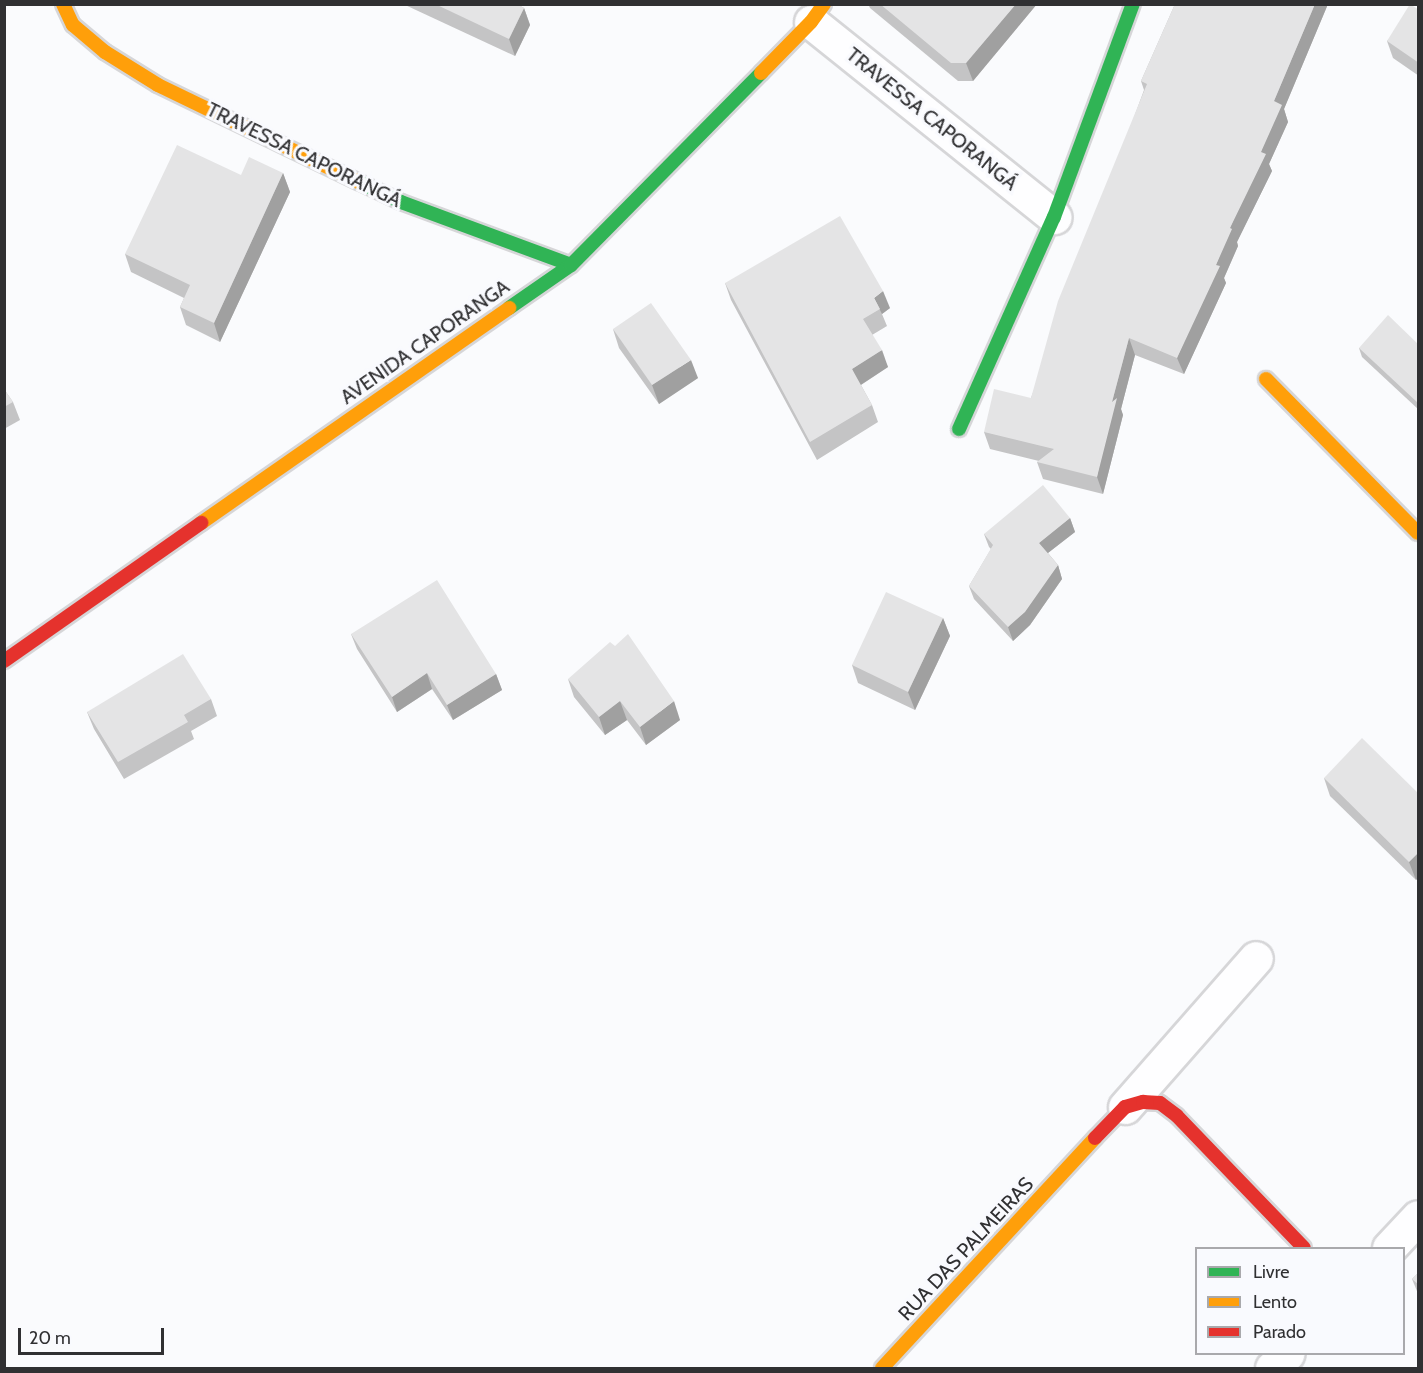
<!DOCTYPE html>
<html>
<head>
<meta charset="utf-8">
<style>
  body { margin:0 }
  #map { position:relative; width:1423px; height:1373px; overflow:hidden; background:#fafbfd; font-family:Cabin,sans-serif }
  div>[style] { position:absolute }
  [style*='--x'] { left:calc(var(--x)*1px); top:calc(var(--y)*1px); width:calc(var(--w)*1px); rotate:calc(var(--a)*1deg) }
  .roads { filter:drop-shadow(2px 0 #d6d6d8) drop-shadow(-2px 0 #d6d6d8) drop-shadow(0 2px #d6d6d8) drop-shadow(0 -2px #d6d6d8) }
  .street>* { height:33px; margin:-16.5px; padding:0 16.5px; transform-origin:16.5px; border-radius:16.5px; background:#fefeff }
  .fast>* { height:14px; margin:-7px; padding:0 7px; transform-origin:7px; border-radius:7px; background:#30b455 }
  .slow>* { height:14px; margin:-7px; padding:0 7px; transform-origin:7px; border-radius:7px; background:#ff9f0a }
  .jam>* { height:14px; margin:-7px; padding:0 7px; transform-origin:7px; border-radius:7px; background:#e5322d }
  .wall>* { inset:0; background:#c4c4c5 }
  .shaded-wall>* { inset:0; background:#a0a0a0 }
  .building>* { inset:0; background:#e4e4e5 }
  span { translate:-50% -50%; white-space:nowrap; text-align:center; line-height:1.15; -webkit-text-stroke:6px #f9fafe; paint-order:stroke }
  .street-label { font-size:20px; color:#303032 }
  .frame { position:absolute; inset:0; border:6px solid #303032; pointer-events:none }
  .legend { position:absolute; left:1195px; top:1247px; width:210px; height:108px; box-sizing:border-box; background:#f9fafe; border:2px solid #a9a9ac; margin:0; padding:8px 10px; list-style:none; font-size:18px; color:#303032 }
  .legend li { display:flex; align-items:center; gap:12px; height:30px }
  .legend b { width:30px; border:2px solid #a9a9ac }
  .scale { position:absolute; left:18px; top:1328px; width:146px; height:27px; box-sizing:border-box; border:3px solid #303032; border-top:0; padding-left:8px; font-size:18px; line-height:21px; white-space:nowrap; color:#303032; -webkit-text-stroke:4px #f9fafe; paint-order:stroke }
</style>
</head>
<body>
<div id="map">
  <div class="roads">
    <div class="street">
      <div style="--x:811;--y:22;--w:312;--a:38.7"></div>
      <div style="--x:1125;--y:1107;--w:198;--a:-48.7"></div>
      <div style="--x:1389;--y:1248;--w:42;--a:-46.9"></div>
      <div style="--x:1272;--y:1368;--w:21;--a:-43"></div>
    </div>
    <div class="fast">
      <div style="--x:359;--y:182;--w:47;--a:25.5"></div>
      <div style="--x:401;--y:202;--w:181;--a:20.3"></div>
      <div style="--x:509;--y:308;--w:75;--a:-34.7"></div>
      <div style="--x:571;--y:265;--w:270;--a:-45.3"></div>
      <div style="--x:959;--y:429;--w:232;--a:-65.9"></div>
      <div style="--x:1054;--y:217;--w:227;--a:-69.7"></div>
    </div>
    <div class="slow">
      <div style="--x:63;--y:4;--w:23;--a:65"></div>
      <div style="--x:73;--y:25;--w:42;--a:40.2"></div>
      <div style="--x:105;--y:52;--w:62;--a:31.9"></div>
      <div style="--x:158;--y:85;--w:223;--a:25.8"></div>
      <div style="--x:761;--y:73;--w:71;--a:-45.6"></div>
      <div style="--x:811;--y:22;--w:22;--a:-54"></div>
      <div style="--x:1266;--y:379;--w:216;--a:45.4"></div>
      <div style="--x:201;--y:523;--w:376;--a:-34.9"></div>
      <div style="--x:882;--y:1368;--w:313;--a:-47.2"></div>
    </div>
    <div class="jam">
      <div style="--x:4;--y:661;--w:241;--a:-35"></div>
      <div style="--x:1095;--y:1138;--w:43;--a:-45.9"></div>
      <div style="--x:1125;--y:1107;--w:19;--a:-16"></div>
      <div style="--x:1143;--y:1102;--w:17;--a:3"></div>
      <div style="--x:1160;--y:1103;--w:21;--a:37"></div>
      <div style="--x:1177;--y:1116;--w:183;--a:46.1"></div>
    </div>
  </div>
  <div class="wall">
    <div style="clip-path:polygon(403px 4px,517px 4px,524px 8px,530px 25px,515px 56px)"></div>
    <div style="clip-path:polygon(868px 4px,1037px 4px,973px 81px,958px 81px,870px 8px)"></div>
    <div style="clip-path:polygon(1175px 4px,1328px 4px,1284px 109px,1288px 122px,1269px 164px,1272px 171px,1237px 242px,1238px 246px,1224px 278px,1226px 283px,1184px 374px,1135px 355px,1121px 409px,1123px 415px,1103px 494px,1043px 479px,1037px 462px,1039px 461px,990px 449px,984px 432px,1031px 398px,1144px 90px,1141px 81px)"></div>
    <div style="clip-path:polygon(1419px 10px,1419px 76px,1393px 58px,1387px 41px)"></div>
    <div style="clip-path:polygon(283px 173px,290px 192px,220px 342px,186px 325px,180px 307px,184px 298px,131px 272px,125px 254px)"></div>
    <div style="clip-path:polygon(725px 283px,890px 308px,882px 314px,887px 326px,872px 335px,888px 367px,861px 385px,872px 405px,878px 422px,817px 460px,731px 300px)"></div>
    <div style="clip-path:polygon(613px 329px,698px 378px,659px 404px,619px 348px)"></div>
    <div style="clip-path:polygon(1419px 345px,1419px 410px,1362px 357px,1359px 348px)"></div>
    <div style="clip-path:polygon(4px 389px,13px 402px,20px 420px,4px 429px)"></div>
    <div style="clip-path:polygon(1070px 518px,1075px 532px,1048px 553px,1058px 565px,1062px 579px,1030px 625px,1013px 641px,974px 599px,969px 586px,991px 549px,989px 547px,984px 534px)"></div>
    <div style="clip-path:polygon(943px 618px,950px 636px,915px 710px,858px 683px,852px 665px)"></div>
    <div style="clip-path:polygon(351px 634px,496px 674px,502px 690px,453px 720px,432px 689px,397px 712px,357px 649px)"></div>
    <div style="clip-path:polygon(568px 679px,680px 720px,646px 745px,627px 720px,605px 735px,574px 697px)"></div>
    <div style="clip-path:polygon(211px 699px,217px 716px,191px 731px,194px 739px,124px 779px,94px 729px,87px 712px)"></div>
    <div style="clip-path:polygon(1324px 778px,1419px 794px,1419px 877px,1416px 880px,1330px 796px)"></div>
    <div style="clip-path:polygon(1419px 1272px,1419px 1296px,1412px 1279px)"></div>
  </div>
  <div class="shaded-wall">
    <div style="clip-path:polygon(1016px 4px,1037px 4px,973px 81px,966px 63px)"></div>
    <div style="clip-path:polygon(1315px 4px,1328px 4px,1284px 109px,1288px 122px,1269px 164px,1272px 171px,1237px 242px,1238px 246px,1224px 278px,1226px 283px,1184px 374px,1177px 358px,1216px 265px,1230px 228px,1261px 152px,1274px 101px)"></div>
    <div style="clip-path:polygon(524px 8px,530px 25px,515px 56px,509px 39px)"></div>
    <div style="clip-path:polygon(283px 173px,290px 192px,220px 342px,214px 323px)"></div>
    <div style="clip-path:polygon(883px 291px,890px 308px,882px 314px,874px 298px)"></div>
    <div style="clip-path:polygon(1129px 338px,1135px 355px,1121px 409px,1123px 415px,1103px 494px,1097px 477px,1112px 402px)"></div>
    <div style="clip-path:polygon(882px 350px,888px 367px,859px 386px,852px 369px)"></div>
    <div style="clip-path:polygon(691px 360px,698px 378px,659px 404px,652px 385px)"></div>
    <div style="clip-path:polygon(1070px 518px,1075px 532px,1044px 556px,1039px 543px)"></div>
    <div style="clip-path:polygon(1058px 565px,1062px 579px,1030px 625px,1013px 641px,1008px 627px)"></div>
    <div style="clip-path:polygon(943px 618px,950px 636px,915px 710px,908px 692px)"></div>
    <div style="clip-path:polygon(427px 673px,432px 689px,397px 712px,392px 697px)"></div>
    <div style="clip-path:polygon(496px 674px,502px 690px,453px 720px,447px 705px)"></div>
    <div style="clip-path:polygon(620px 701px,627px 720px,605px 735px,599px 717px)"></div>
    <div style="clip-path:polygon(674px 701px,680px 720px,646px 745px,640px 727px)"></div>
    <div style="clip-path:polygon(1419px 852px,1419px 877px,1416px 880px,1409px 862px)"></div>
  </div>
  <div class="building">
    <div style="clip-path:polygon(435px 4px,517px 4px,524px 8px,509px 39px)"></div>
    <div style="clip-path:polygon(880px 4px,1016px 4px,966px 63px,951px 63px)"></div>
    <div style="clip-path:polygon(1175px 4px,1315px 4px,1274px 101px,1282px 105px,1261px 152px,1266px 154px,1230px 228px,1232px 229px,1216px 265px,1220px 266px,1177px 358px,1129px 338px,1112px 402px,1117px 398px,1097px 477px,1037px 462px,1054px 449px,984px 432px,994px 389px,1031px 398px,1058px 301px,1147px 84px,1141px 81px)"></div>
    <div style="clip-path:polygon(1410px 4px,1419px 10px,1419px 63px,1387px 41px)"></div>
    <div style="clip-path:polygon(177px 145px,241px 175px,249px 157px,283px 173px,214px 323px,180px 307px,190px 285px,125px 254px)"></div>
    <div style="clip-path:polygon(840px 216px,883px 291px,874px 298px,880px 309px,863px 319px,882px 350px,852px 369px,872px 405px,810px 442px,725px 283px)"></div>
    <div style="clip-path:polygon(651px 303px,691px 360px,652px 385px,613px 329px)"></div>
    <div style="clip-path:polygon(1388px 315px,1419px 345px,1419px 402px,1418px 403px,1359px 348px)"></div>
    <div style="clip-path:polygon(4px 389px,13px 402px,4px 407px)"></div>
    <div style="clip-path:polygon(1043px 485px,1070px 518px,1039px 543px,1058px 565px,1025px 612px,1008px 627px,969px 586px,993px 545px,984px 534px)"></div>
    <div style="clip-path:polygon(437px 580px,496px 674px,447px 705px,427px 673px,392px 697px,351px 634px)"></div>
    <div style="clip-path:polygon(886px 592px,943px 618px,908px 692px,852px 665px)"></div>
    <div style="clip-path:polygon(628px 634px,674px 701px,640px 727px,620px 701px,599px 717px,568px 679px,610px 642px,615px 646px)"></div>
    <div style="clip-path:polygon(183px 654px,211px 699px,184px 715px,188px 722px,118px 762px,87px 712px)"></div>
    <div style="clip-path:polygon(1362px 738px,1419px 794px,1419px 852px,1409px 862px,1324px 778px)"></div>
    <div style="clip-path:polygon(1419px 1272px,1419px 1285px,1412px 1279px)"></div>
  </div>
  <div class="street-label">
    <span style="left:932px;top:119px;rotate:39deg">TRAVESSA CAPORANGÁ</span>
    <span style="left:304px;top:155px;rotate:26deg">TRAVESSA CAPORANGÁ</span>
    <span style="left:425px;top:342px;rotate:-35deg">AVENIDA CAPORANGA</span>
    <span style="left:966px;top:1249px;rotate:-47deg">RUA DAS PALMEIRAS</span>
  </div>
  <div class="frame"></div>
  <ul class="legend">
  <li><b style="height:8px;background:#30b455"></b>Livre</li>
  <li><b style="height:8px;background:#ff9f0a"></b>Lento</li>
  <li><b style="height:8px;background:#e5322d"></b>Parado</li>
  </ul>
  <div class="scale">20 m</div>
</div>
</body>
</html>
